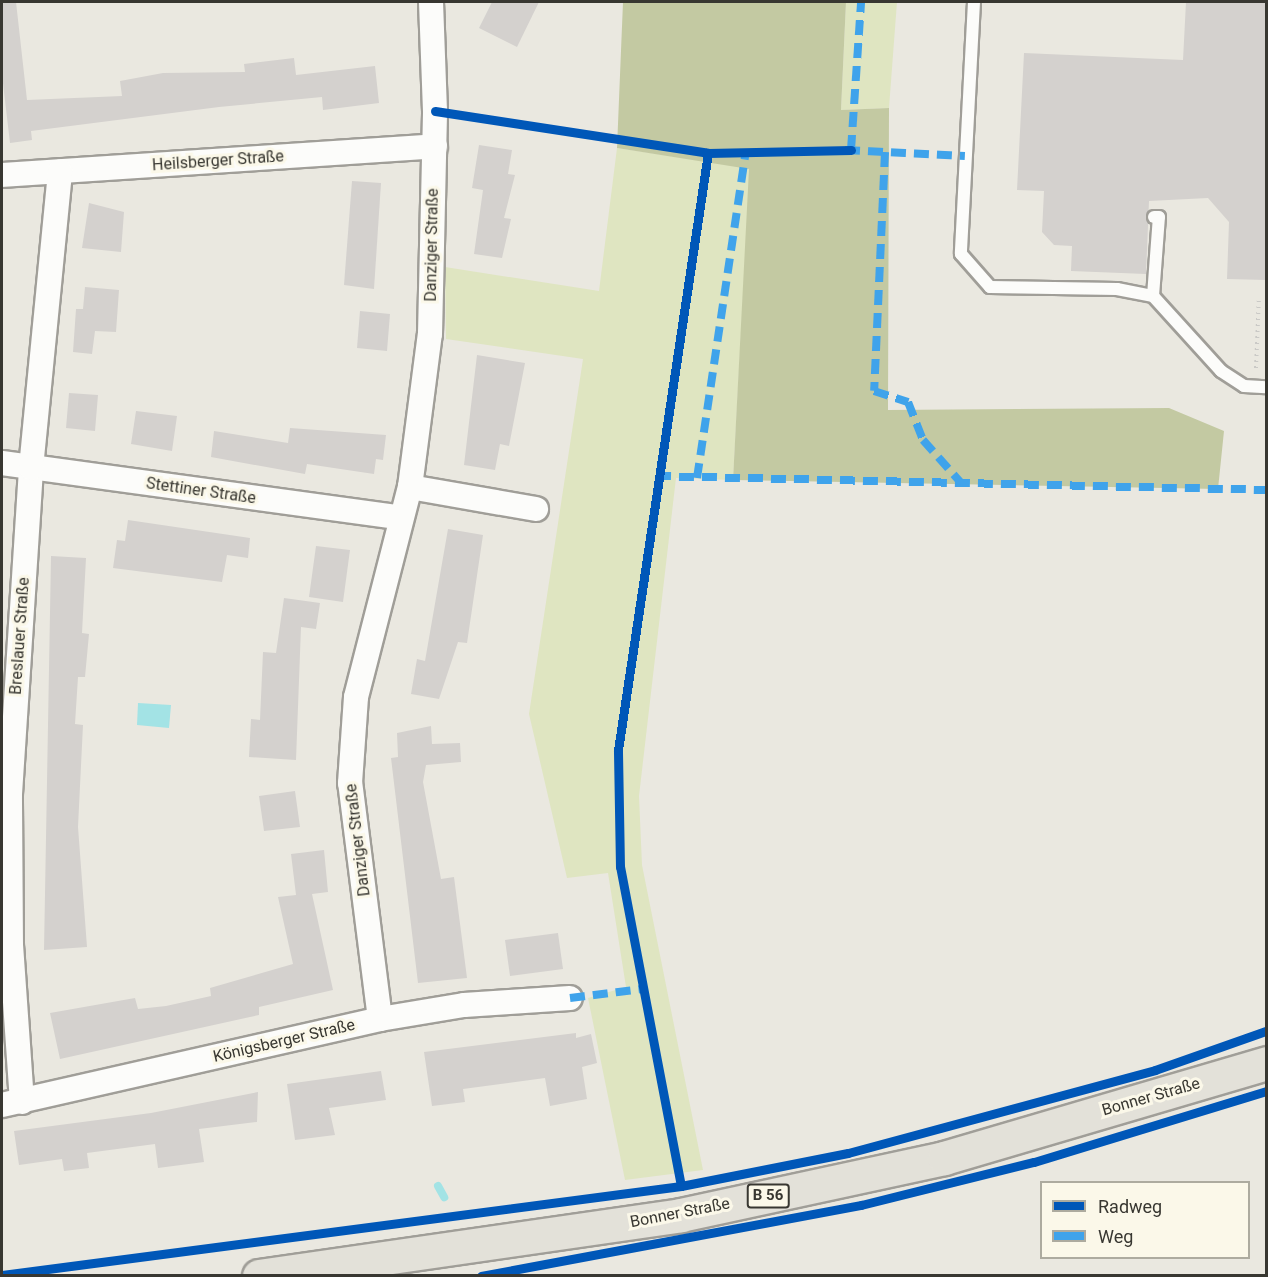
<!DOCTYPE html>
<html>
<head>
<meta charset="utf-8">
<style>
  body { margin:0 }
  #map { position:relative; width:1268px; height:1277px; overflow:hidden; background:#eae8e0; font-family:Roboto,sans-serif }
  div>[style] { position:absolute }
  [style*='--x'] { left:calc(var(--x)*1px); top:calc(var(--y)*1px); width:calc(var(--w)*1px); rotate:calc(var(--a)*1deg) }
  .green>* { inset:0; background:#dfe5c1 }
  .forest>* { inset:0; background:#c3c9a2 }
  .water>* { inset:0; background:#a3e3e5 }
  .stream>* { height:8px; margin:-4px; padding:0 4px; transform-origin:4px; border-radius:4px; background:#a3e3e5 }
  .building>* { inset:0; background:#d4d1ce }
  .path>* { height:4px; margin-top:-2px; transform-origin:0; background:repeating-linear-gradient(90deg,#cac9c6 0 1.5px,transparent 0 6px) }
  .roads { filter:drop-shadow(2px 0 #a09e98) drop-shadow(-2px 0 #a09e98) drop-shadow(0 2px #a09e98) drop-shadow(0 -2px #a09e98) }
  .service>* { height:12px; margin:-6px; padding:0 6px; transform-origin:6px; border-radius:6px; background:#fcfcfa }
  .minor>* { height:24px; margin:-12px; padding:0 12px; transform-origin:12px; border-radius:12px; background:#fcfcfa }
  .primary>* { height:33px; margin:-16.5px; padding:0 16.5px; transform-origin:16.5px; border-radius:16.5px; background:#e3e1d9 }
  .quiet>* { height:8px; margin-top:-4px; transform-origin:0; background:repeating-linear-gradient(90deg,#3fa3eb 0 15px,transparent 0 23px) }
  .cycleway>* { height:9px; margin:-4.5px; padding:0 4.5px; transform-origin:4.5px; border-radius:4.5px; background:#0057b8 }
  span { translate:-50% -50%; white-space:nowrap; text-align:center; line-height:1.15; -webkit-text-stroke:6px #fbf8e9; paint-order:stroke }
  .shield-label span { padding:2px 4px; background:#fbf8e9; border:2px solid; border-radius:4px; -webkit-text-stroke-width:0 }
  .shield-label { font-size:15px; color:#383731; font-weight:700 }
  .street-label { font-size:16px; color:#383731 }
  .frame { position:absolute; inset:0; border:3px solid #383731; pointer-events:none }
  .legend { position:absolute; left:1040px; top:1181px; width:210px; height:78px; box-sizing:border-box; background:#fbf8e9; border:2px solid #adab9f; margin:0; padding:8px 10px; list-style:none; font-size:18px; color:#383731 }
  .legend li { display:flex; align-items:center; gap:12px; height:30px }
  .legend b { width:30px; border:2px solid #adab9f }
</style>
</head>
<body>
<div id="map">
  <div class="green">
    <div style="clip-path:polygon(846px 2px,897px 2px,889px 108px,841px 110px)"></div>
    <div style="clip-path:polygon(617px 148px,750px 168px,733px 480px,676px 478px,639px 796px,642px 865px,703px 1170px,625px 1180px,588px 998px,626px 987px,608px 873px,567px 878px,529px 714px,583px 359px,446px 339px,445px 267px,599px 291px)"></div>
  </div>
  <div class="forest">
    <div style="clip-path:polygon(623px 2px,846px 2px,841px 110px,889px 108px,888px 410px,1169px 408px,1224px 431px,1218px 489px,733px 480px,749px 169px,617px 148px)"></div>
  </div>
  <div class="water">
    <div style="clip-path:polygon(138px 703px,171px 705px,169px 728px,137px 725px)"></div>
  </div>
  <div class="stream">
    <div style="--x:438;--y:1186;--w:13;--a:61"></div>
  </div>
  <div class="building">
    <div style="clip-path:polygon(2px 2px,16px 2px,27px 100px,122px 96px,120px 81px,163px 73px,245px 72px,244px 64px,294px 58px,296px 75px,375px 66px,379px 103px,323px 110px,322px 97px,219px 107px,31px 131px,32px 140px,10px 143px,2px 75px)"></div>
    <div style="clip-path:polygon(492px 2px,539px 2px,517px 47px,479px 28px)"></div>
    <div style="clip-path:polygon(1186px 2px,1266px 2px,1266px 280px,1227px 279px,1229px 222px,1208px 198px,1149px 201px,1146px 274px,1071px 271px,1072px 246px,1054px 245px,1042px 232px,1044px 191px,1017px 190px,1024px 53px,1183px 60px)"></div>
    <div style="clip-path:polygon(479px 145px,512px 150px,508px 174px,515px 175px,504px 218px,511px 219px,502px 258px,474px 254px,483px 190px,472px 188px)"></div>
    <div style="clip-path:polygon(352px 181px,381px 183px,374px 289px,344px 285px)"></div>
    <div style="clip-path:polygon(89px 203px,124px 212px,121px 252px,82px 248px)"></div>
    <div style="clip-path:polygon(85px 287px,119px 290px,116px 332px,95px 331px,92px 354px,73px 352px,76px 309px,83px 309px)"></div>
    <div style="clip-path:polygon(360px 311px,390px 314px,387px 351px,357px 348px)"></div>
    <div style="clip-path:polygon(477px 355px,525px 363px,509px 446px,500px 444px,495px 470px,464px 465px)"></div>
    <div style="clip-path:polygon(69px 393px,98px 395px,95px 431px,66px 428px)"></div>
    <div style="clip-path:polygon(136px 411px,177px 416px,172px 451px,131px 444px)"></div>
    <div style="clip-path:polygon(290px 428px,386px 435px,383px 460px,376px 459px,374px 474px,307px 464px,305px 474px,211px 457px,214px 431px,288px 443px)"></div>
    <div style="clip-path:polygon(128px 520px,250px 538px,248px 558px,227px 555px,222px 582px,113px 568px,117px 540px,125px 541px)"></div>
    <div style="clip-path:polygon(448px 529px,483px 535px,467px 643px,458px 642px,439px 699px,411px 694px,417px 659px,425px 661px)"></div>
    <div style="clip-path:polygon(316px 546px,350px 550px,343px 602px,309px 597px)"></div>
    <div style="clip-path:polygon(51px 556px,86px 558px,82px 633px,89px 634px,85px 677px,78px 677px,75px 724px,83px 725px,78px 827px,87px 947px,44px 950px)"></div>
    <div style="clip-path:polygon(284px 598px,320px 603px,316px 629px,301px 627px,296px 760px,249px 757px,251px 719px,260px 720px,263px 652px,276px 653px)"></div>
    <div style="clip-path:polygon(431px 726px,432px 744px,460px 743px,461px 762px,426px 765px,423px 782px,441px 879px,454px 877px,467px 978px,418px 983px,391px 758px,398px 757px,397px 733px)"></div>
    <div style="clip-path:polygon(295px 791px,300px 827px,264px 831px,259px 796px)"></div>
    <div style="clip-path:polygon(324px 850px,328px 892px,312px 894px,333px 990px,259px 1007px,259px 1015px,60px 1059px,50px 1013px,135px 998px,138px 1009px,166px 1006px,211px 996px,210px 988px,293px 964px,278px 897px,296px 895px,291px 854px)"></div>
    <div style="clip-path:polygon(558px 933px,563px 969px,510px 976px,505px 940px)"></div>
    <div style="clip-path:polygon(576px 1033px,576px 1038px,591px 1034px,597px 1063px,582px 1067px,587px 1099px,550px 1106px,545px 1078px,463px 1089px,465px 1102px,432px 1106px,424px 1052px)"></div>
    <div style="clip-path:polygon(381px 1071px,386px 1100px,329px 1108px,335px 1135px,295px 1140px,287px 1084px)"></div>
    <div style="clip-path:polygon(258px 1092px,257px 1122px,199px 1129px,204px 1162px,158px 1168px,155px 1144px,87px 1153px,89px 1168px,64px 1171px,62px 1159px,19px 1165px,14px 1131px,151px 1113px)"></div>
  </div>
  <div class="path">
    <div style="--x:1256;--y:368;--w:71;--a:-87.6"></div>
  </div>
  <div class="roads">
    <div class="service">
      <div style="--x:974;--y:2;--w:252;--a:93"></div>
      <div style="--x:961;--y:254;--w:44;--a:48.7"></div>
      <div style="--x:990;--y:287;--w:127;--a:0.9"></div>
      <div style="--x:1117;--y:289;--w:37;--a:11"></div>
      <div style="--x:1153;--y:296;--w:101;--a:47.8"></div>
      <div style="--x:1221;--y:371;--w:27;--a:33"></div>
      <div style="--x:1244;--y:386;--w:22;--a:3"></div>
      <div style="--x:1153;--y:296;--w:79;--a:-85.7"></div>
      <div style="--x:1159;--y:217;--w:5;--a:180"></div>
    </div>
    <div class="minor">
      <div style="--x:2;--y:175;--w:434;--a:-3.8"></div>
      <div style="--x:2;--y:463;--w:403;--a:7.8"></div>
      <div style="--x:410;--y:487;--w:128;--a:9.9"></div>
      <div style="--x:380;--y:1019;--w:238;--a:-97.2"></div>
      <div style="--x:350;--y:783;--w:86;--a:-86"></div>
      <div style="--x:356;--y:697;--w:217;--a:-75.6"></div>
      <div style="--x:410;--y:487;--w:154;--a:-82.6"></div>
      <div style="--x:430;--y:334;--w:223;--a:-88.7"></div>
      <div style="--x:435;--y:111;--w:109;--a:-92.1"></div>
      <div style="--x:22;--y:1102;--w:156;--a:-94"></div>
      <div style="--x:11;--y:946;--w:152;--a:-90.4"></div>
      <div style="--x:10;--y:794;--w:327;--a:-86.3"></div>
      <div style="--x:31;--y:468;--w:298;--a:-84.4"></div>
      <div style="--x:2;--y:1105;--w:388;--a:-12.8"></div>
      <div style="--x:380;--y:1019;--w:85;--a:-9.5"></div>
      <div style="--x:464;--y:1005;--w:106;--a:-3.8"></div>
    </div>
    <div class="primary">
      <div style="--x:259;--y:1276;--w:426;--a:-8.2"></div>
      <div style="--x:681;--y:1215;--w:269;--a:-12.2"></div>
      <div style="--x:944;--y:1158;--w:336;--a:-16.4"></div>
    </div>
  </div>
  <div class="quiet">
    <div style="--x:845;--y:150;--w:120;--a:2.9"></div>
    <div style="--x:851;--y:150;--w:148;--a:-86.1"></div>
    <div style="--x:885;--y:152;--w:239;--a:92.6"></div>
    <div style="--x:874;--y:391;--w:36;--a:18"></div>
    <div style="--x:908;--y:402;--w:41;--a:68.5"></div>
    <div style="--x:923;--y:440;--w:59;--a:48.4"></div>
    <div style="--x:656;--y:476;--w:610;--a:1.31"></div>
    <div style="--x:697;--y:478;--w:326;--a:-81.5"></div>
    <div style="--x:570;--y:998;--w:73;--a:-7.1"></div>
  </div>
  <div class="cycleway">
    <div style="--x:435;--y:111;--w:276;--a:8.7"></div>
    <div style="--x:708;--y:153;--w:143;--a:-1.2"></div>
    <div style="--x:681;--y:1186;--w:325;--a:-100.8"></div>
    <div style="--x:620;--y:867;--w:117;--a:-91"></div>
    <div style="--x:618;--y:750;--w:604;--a:-81.43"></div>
    <div style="--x:2;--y:1275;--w:685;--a:-7.47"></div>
    <div style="--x:681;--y:1186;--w:170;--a:-11.2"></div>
    <div style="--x:848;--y:1153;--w:318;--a:-15.1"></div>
    <div style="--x:1155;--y:1070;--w:118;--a:-19.4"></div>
    <div style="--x:481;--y:1276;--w:387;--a:-10.6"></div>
    <div style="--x:861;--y:1205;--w:178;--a:-14"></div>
    <div style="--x:1034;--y:1162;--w:243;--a:-17"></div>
  </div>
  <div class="shield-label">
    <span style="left:768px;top:1196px">B 56</span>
  </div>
  <div class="street-label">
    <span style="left:218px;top:161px;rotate:-4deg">Heilsberger Straße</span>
    <span style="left:432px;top:245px;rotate:-89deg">Danziger Straße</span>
    <span style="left:201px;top:491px;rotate:8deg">Stettiner Straße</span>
    <span style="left:20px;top:636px;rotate:-86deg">Breslauer Straße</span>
    <span style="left:358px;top:840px;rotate:-97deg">Danziger Straße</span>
    <span style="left:284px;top:1041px;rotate:-13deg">Königsberger Straße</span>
    <span style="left:1151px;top:1097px;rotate:-16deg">Bonner Straße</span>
    <span style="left:680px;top:1213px;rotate:-11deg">Bonner Straße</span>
  </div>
  <div class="frame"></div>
  <ul class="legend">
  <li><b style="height:8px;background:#0057b8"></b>Radweg</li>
  <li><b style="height:8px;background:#3fa3eb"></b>Weg</li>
  </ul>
</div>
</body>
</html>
